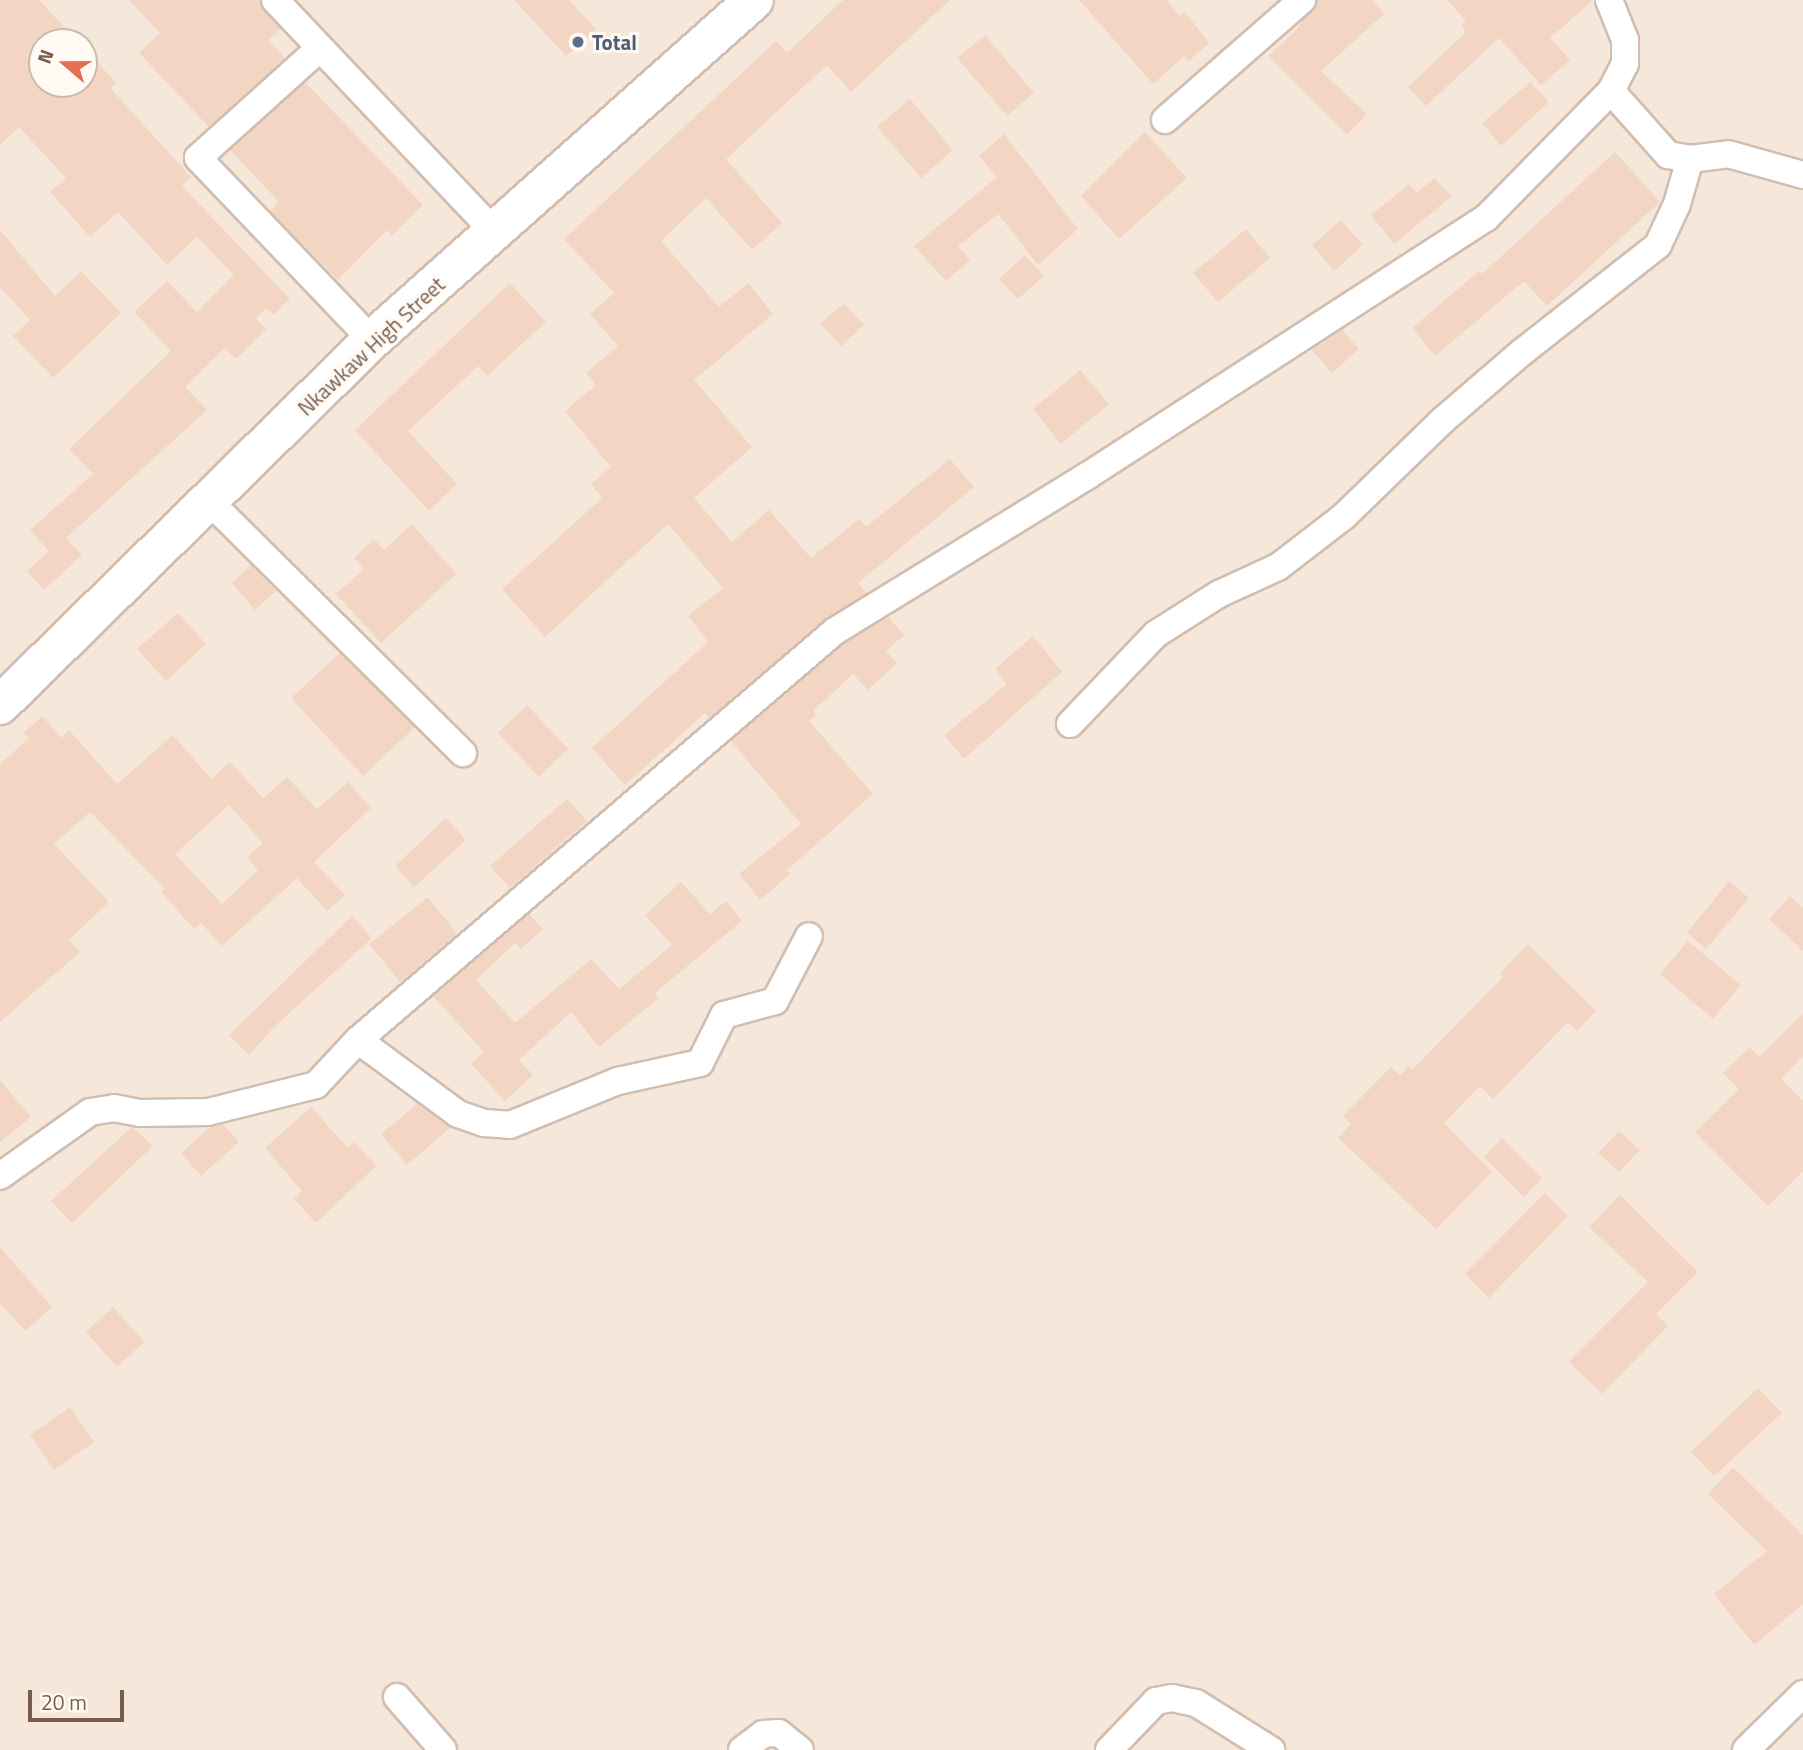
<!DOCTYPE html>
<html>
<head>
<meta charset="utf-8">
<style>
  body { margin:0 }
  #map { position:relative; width:1803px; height:1750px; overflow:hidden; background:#fdf6ec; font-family:"Titillium Web",sans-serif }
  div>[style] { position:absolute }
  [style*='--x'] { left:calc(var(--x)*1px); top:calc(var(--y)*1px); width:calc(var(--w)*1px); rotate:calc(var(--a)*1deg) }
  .residential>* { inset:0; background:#f5e8da }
  .building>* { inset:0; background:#f3d5c3 }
  .roads { filter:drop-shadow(2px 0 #d1beb0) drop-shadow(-2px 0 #d1beb0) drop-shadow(0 2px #d1beb0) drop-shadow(0 -2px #d1beb0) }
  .street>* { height:26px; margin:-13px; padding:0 13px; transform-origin:13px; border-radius:13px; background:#fff }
  .secondary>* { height:38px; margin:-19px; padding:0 19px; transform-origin:19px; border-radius:19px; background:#fff }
  .dots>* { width:19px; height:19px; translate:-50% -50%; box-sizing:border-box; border:4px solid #fffaf3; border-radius:50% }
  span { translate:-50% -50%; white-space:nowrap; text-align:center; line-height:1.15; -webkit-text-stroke:6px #fffaf3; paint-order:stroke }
  .service-label { font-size:21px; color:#4e5e75; font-weight:700 }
  .left { translate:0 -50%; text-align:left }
  .street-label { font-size:21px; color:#7a5c4d }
  .north { position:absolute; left:28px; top:28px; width:70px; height:70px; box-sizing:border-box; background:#fffaf3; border:2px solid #cabbb1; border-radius:50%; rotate:290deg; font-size:19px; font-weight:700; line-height:28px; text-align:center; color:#7a5c4d }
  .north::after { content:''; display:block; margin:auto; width:24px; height:32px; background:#e76f51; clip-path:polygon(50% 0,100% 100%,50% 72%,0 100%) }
  .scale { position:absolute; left:28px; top:1690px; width:96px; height:32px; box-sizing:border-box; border:4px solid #7a5c4d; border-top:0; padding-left:9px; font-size:21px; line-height:24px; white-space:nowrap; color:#7a5c4d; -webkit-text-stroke:5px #fffaf3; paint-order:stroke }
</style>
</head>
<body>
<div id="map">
  <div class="residential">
    <div style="clip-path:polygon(evenodd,0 0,1803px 0,1803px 1750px,0 1750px,0 0,42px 42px,84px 42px,84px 84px,42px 84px,42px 42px)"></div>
  </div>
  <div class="building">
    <div style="clip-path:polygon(0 0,39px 0,78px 42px,42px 42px,42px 84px,84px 84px,84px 47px,116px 83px,110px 88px,191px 177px,182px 186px,290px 299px,273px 315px,266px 308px,256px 318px,266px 329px,236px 359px,225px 348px,185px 387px,207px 410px,66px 538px,82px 555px,44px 590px,27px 571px,49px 551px,30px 530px,93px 474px,69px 449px,171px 351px,134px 312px,167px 281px,197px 312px,234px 275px,197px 237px,167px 265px,118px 212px,90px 237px,50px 192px,66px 178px,19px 127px,0 145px)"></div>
    <div style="clip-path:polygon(129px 0,260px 0,281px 29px,268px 40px,285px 58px,209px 127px,139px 53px,160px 33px)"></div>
    <div style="clip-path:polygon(514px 0,569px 0,596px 29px,566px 56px)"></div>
    <div style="clip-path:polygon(843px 0,950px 0,851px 92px,827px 65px,726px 159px,782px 223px,752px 250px,706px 198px,661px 241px,719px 307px,748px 283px,773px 314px,694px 380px,752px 447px,694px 498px,732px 542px,769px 510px,811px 558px,859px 519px,866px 527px,950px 459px,974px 487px,858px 583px,867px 593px,825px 619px,709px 718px,705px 713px,625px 785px,592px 748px,708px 642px,688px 616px,723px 588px,668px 524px,545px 637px,502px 589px,602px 498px,591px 484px,611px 467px,565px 411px,596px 385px,586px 373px,618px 346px,590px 314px,614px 293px,564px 239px,776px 41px,787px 53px)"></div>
    <div style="clip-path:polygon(1079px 0,1166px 0,1180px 16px,1185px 12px,1209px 43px,1189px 61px,1184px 56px,1153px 84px)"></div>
    <div style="clip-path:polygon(1317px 0,1372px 0,1384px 14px,1321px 71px,1367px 114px,1347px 135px,1268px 56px,1297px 29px)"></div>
    <div style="clip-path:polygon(1447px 0,1593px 0,1550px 38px,1570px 60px,1541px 85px,1499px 38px,1426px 106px,1408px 87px,1466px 32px,1461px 26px,1466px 21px)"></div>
    <div style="clip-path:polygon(985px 35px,1034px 93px,1007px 116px,957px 58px)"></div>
    <div style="clip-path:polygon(305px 82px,423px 205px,392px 235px,387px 230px,338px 280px,270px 211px,279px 202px,230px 150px)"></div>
    <div style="clip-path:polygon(1530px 82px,1549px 102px,1501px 146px,1482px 123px)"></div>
    <div style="clip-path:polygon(910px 99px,953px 150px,921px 178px,877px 127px)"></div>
    <div style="clip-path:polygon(1145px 132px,1187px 178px,1119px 239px,1081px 196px)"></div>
    <div style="clip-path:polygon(1004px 134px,1078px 229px,1038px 265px,998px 214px,958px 246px,970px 260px,946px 281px,914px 246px,997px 177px,979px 156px)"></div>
    <div style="clip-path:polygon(1615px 152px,1660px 202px,1547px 306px,1524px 281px,1435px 356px,1412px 328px,1479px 271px,1482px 274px)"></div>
    <div style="clip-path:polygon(1434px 178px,1452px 196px,1394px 244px,1371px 215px,1409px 184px,1417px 193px)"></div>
    <div style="clip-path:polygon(1341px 220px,1363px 245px,1334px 271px,1312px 245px)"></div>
    <div style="clip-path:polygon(1246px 229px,1270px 258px,1218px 302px,1193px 273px)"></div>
    <div style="clip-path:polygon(0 230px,55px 296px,81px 271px,121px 313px,53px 378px,13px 336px,30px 320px,0 287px)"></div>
    <div style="clip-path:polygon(1025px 255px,1044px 276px,1018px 299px,999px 279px)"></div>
    <div style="clip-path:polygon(510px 283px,546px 322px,487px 376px,478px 366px,408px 431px,457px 484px,429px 511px,355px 430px)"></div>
    <div style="clip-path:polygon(844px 304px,864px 325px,841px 346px,820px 323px)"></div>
    <div style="clip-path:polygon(1342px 330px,1359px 349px,1332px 373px,1312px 350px)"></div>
    <div style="clip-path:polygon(1080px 370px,1109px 404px,1061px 444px,1033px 409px)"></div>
    <div style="clip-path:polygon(412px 524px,456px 574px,381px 643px,336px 594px,364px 569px,354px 558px,374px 539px,384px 550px)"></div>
    <div style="clip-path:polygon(251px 565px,276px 591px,255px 610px,232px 583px)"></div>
    <div style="clip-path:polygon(178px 613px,206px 644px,166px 681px,137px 649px)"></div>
    <div style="clip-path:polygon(888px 617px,904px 635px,886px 651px,897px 663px,868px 690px,853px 674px,813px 711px,816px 715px,809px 721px,873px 794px,787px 870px,790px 874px,760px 900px,739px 874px,801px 824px,731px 741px,844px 644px)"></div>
    <div style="clip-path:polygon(1033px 636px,1062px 672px,964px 759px,944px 735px,1007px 684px,995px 669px)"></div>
    <div style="clip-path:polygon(340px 653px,415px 727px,363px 776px,291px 698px)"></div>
    <div style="clip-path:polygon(527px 705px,568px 749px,539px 777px,498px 733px)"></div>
    <div style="clip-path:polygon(evenodd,42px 716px,62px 738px,69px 730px,117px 784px,173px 735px,211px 779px,230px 762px,263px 798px,287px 777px,317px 809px,348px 782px,371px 808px,314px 862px,345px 895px,327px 911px,297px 878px,222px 946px,201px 923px,194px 929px,161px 892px,165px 889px,90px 812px,54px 844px,109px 902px,69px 940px,80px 952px,0 1022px,0 764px,29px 738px,24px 733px,42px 716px,229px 805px,263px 843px,247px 857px,258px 870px,222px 904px,175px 854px,229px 805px)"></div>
    <div style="clip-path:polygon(567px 799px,587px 821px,510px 888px,490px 866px)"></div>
    <div style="clip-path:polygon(446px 818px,466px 840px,414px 887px,395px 866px)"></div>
    <div style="clip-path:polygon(1729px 881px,1749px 898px,1706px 949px,1687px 933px)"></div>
    <div style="clip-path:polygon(681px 882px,710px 914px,726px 901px,742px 921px,655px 993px,659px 998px,599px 1047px,571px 1012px,519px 1060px,533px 1075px,505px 1101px,471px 1064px,484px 1052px,433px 996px,529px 914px,543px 929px,521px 949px,515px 943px,476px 980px,515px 1023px,591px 959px,619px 989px,672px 945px,645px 915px)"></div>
    <div style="clip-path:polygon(1790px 896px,1803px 908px,1803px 951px,1769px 919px)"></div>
    <div style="clip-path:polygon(428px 897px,457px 934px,400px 982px,369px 944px)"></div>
    <div style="clip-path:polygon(352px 916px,372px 938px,274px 1027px,249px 1055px,229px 1035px)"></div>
    <div style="clip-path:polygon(1688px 941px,1741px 985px,1713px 1019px,1660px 974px)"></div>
    <div style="clip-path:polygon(1528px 944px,1596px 1011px,1577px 1031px,1568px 1022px,1493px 1099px,1480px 1086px,1444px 1123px,1492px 1172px,1436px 1229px,1338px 1138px,1351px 1124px,1343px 1116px,1391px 1067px,1400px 1075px,1409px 1066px,1412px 1070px,1503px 977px,1499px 974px)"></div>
    <div style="clip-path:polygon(1803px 1013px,1803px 1056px,1781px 1079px,1803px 1101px,1803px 1171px,1768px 1206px,1695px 1132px,1739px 1089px,1723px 1073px,1750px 1047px,1759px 1057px)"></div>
    <div style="clip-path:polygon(0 1080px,31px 1117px,0 1142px)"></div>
    <div style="clip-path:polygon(417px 1104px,450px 1128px,407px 1165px,381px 1134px)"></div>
    <div style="clip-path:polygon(311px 1107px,348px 1148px,354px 1142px,376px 1166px,316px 1223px,294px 1199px,302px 1191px,265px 1148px)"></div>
    <div style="clip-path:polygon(223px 1124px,239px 1142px,201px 1176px,181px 1153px,209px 1128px)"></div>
    <div style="clip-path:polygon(132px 1127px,153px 1146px,72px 1223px,51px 1201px)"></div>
    <div style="clip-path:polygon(1619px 1131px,1640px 1150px,1619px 1172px,1598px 1153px)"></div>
    <div style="clip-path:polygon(1502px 1138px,1542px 1178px,1524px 1197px,1484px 1157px)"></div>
    <div style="clip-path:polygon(1545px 1193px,1568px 1216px,1489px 1298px,1465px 1274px)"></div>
    <div style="clip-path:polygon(1620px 1195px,1698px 1272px,1656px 1314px,1668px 1326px,1602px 1394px,1569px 1362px,1648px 1282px,1589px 1227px)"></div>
    <div style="clip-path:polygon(0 1247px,52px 1307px,25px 1331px,0 1303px)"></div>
    <div style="clip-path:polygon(113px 1307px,144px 1342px,117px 1367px,86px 1332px)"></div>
    <div style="clip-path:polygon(1758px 1388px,1782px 1413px,1714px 1476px,1691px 1452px)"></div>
    <div style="clip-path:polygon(70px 1407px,94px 1442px,54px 1470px,30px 1435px)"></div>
    <div style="clip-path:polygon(1733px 1467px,1803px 1535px,1803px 1604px,1754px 1645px,1714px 1594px,1767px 1551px,1708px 1494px)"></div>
  </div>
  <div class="roads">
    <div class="street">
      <div style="--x:275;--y:0;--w:320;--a:46.6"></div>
      <div style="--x:320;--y:48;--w:164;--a:138"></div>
      <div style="--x:198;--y:158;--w:252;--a:46.3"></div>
      <div style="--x:1611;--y:91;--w:86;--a:48.3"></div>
      <div style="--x:1668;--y:155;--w:22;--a:10"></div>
      <div style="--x:1690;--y:159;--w:38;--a:-7"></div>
      <div style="--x:1728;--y:154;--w:78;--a:15.6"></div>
      <div style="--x:1165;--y:120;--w:182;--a:-41.2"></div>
      <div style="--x:209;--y:501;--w:358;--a:44.8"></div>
      <div style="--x:1070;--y:724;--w:124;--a:-46.3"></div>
      <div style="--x:1156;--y:634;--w:75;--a:-32.4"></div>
      <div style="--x:1219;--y:594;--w:65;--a:-24.6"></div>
      <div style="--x:1278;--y:567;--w:82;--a:-37.6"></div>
      <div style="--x:1343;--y:517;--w:138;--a:-44.1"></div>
      <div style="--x:1442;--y:421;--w:104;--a:-40.7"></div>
      <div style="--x:1521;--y:353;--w:174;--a:-38.2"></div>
      <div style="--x:1658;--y:245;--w:45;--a:-65.1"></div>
      <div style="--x:1677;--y:204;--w:47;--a:-73.9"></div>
      <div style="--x:358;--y:1040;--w:124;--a:36.5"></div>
      <div style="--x:458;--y:1114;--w:28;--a:19"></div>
      <div style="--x:484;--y:1123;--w:26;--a:4"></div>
      <div style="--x:510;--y:1125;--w:117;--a:-22.2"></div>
      <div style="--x:618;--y:1081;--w:84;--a:-12.4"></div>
      <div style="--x:700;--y:1063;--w:54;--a:-63.4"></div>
      <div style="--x:724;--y:1015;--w:53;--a:-15.4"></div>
      <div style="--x:775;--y:1001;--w:73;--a:-62.4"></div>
      <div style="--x:0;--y:1176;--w:110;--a:-35.4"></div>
      <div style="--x:90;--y:1112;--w:24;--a:-9"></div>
      <div style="--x:114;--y:1108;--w:26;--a:11"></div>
      <div style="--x:140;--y:1113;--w:68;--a:-0.8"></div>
      <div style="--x:208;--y:1112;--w:111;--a:-14"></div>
      <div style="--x:316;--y:1085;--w:62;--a:-47"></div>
      <div style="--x:358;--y:1040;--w:628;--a:-40.61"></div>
      <div style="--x:835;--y:631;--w:296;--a:-31.6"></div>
      <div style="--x:1087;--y:476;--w:475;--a:-32.9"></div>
      <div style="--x:1486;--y:218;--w:178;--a:-45.5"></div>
      <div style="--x:1611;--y:91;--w:30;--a:-63"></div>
      <div style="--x:1625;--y:64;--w:24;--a:-90"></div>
      <div style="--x:1625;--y:40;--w:43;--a:-111.8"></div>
      <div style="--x:397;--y:1697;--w:70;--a:49"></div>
      <div style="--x:742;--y:1750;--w:26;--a:-37"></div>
      <div style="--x:763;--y:1734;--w:16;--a:-4"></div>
      <div style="--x:779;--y:1733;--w:27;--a:39"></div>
      <div style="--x:1109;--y:1750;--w:68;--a:-46.2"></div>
      <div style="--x:1156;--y:1701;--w:16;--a:-11"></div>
      <div style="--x:1172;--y:1698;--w:25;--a:12"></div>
      <div style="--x:1196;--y:1703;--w:89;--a:32.1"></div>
      <div style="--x:1746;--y:1750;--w:80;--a:-44.5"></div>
    </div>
    <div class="secondary">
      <div style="--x:0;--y:705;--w:521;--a:-44.46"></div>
      <div style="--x:372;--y:340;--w:511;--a:-41.67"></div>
    </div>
  </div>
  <div class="dots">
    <div style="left:578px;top:42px;background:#5c6f8a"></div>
  </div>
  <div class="service-label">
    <span class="left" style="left:592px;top:42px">Total</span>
  </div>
  <div class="street-label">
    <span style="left:371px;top:346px;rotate:-43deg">Nkawkaw High Street</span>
  </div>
  <div class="north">N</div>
  <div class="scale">20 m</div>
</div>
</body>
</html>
